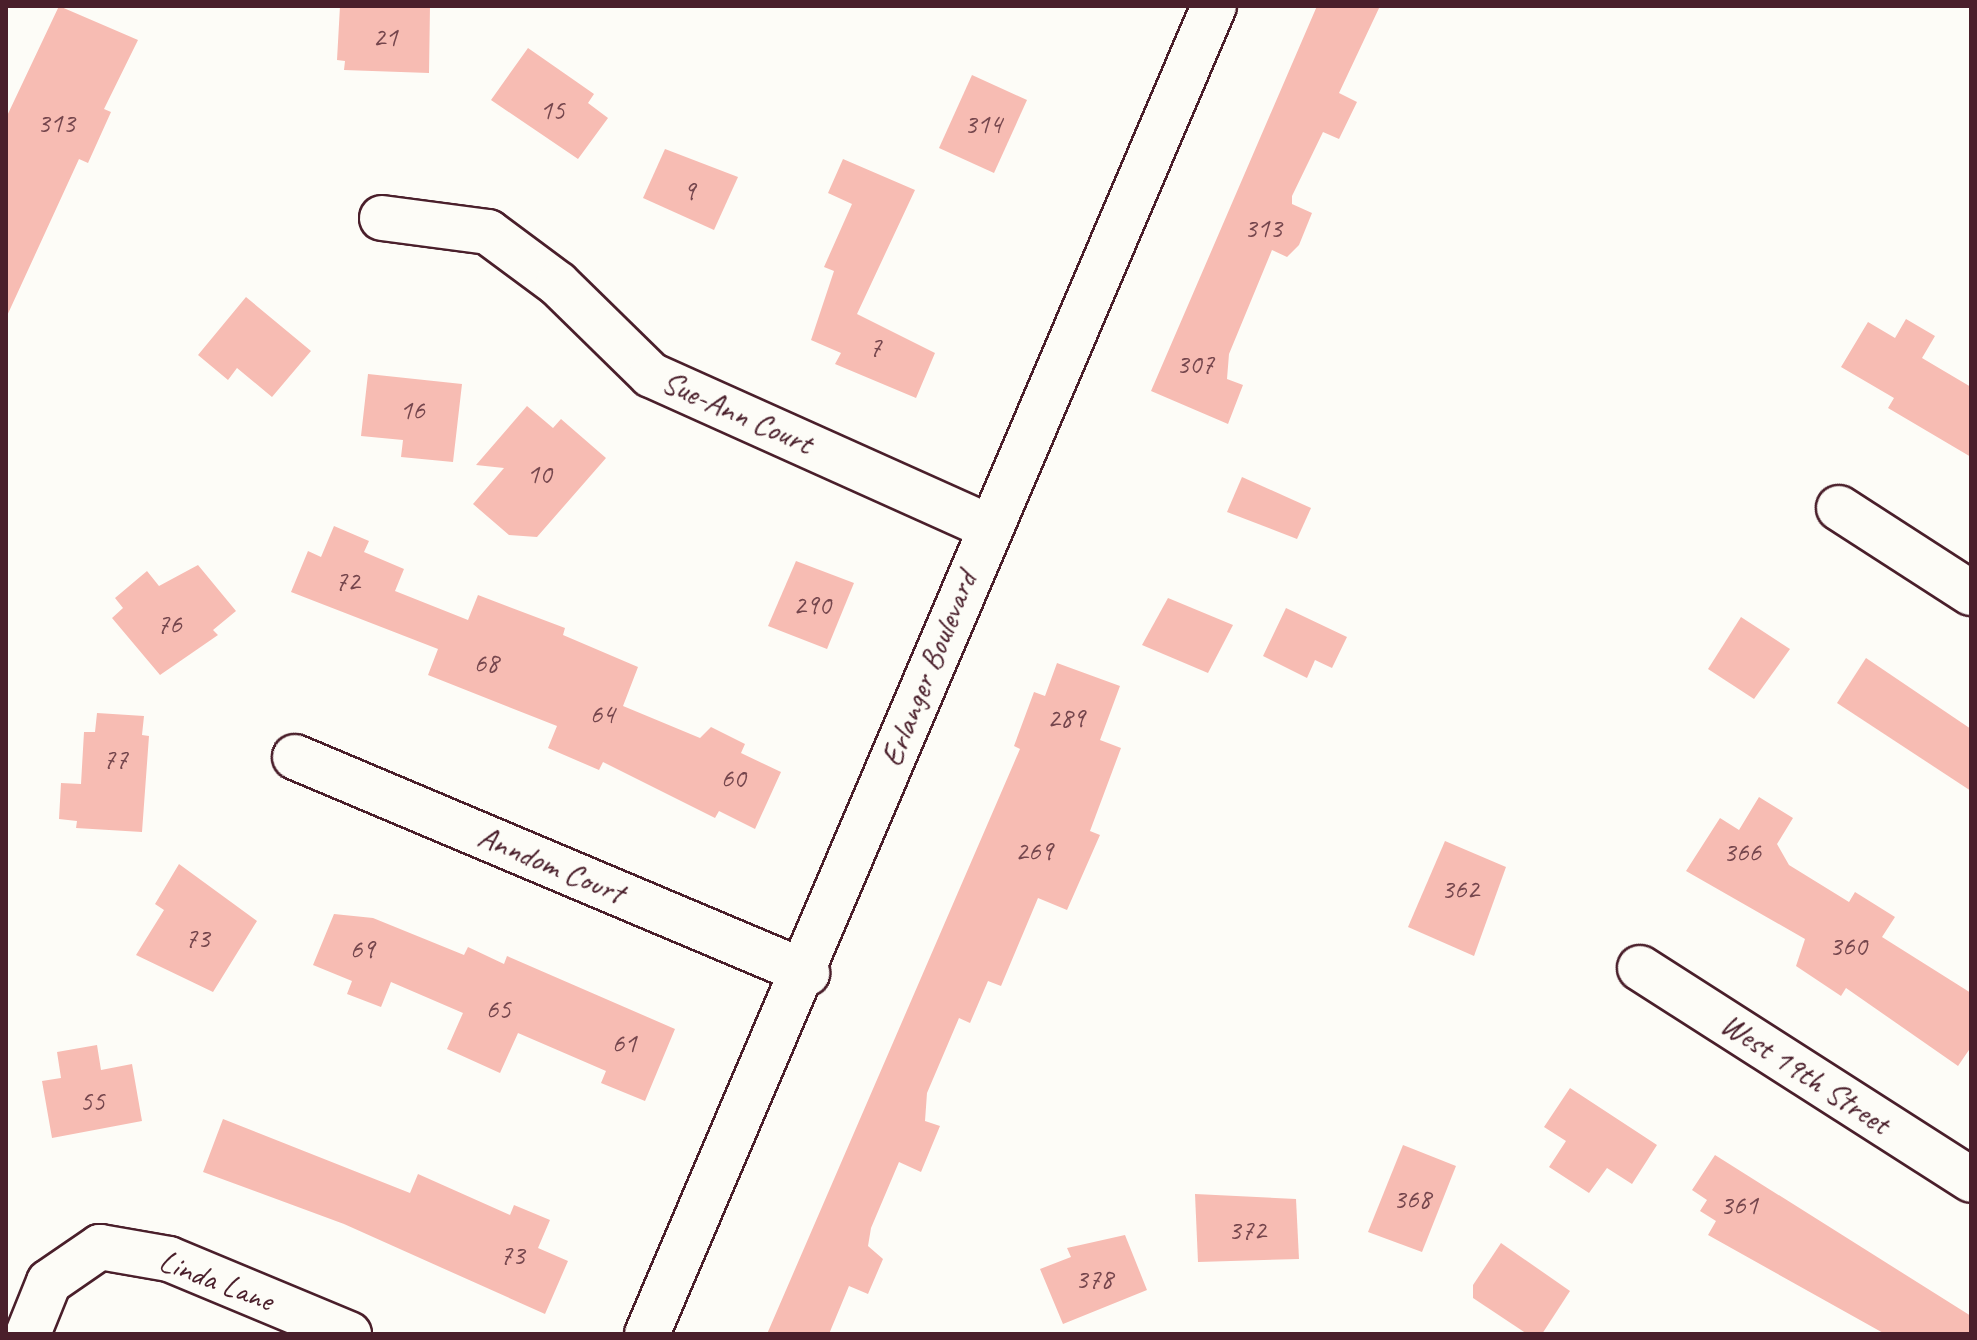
<!DOCTYPE html>
<html>
<head>
<meta charset="utf-8">
<style>
  body { margin:0 }
  #map { position:relative; width:1977px; height:1340px; overflow:hidden; background:#fdfcf7; font-family:Caveat,sans-serif }
  div>[style] { position:absolute }
  [style*='--x'] { left:calc(var(--x)*1px); top:calc(var(--y)*1px); width:calc(var(--w)*1px); rotate:calc(var(--a)*1deg) }
  .building>* { inset:0; background:#f7bcb3 }
  .roads { filter:drop-shadow(2px 0 #4a1f2b) drop-shadow(-2px 0 #4a1f2b) drop-shadow(0 2px #4a1f2b) drop-shadow(0 -2px #4a1f2b) }
  .minor>* { height:44px; margin:-22px; padding:0 22px; transform-origin:22px; border-radius:22px; background:#fdfcf7 }
  span { translate:-50% -50%; white-space:nowrap; text-align:center; line-height:1.15; -webkit-text-stroke:6px #fdfcf7; paint-order:stroke }
  .number-label { font-size:28px; color:#75464d }
  .number-label span { -webkit-text-stroke-width:0 }
  .street-label { font-size:32px; color:#4a1f2b }
  .frame { position:absolute; inset:0; border:8px solid #4a1f2b; pointer-events:none }
</style>
</head>
<body>
<div id="map">
  <div class="building">
    <div style="clip-path:polygon(59px 6px,138px 40px,104px 109px,111px 112px,88px 163px,79px 159px,6px 318px,6px 118px)"></div>
    <div style="clip-path:polygon(340px 6px,430px 6px,429px 73px,344px 70px,345px 61px,337px 60px)"></div>
    <div style="clip-path:polygon(1317px 6px,1380px 6px,1339px 93px,1357px 102px,1339px 139px,1323px 132px,1292px 196px,1292px 204px,1312px 213px,1299px 245px,1287px 257px,1272px 250px,1229px 354px,1227px 379px,1243px 385px,1228px 424px,1151px 391px)"></div>
    <div style="clip-path:polygon(528px 48px,594px 94px,588px 103px,608px 118px,578px 159px,491px 100px)"></div>
    <div style="clip-path:polygon(972px 75px,1027px 100px,994px 173px,939px 148px)"></div>
    <div style="clip-path:polygon(665px 149px,738px 177px,714px 230px,643px 198px)"></div>
    <div style="clip-path:polygon(843px 159px,915px 190px,857px 314px,935px 353px,916px 398px,835px 364px,841px 353px,811px 340px,834px 271px,824px 267px,852px 204px,828px 193px)"></div>
    <div style="clip-path:polygon(246px 297px,311px 351px,272px 397px,237px 368px,228px 380px,198px 355px)"></div>
    <div style="clip-path:polygon(1906px 319px,1935px 336px,1922px 358px,1971px 387px,1971px 457px,1888px 408px,1894px 398px,1841px 367px,1868px 322px,1895px 338px)"></div>
    <div style="clip-path:polygon(368px 374px,462px 384px,453px 462px,401px 457px,403px 440px,361px 436px)"></div>
    <div style="clip-path:polygon(527px 406px,553px 428px,561px 419px,606px 458px,537px 537px,509px 535px,473px 504px,504px 468px,476px 465px)"></div>
    <div style="clip-path:polygon(1242px 477px,1311px 508px,1297px 539px,1227px 512px)"></div>
    <div style="clip-path:polygon(334px 526px,369px 541px,364px 552px,404px 569px,395px 591px,468px 620px,478px 595px,565px 628px,563px 635px,638px 667px,623px 706px,700px 738px,711px 727px,745px 744px,741px 753px,781px 772px,755px 829px,719px 811px,715px 818px,603px 762px,599px 770px,548px 748px,557px 726px,428px 675px,438px 649px,291px 592px,308px 551px,321px 557px)"></div>
    <div style="clip-path:polygon(796px 561px,854px 583px,827px 649px,768px 626px)"></div>
    <div style="clip-path:polygon(198px 565px,236px 611px,213px 630px,218px 635px,160px 675px,112px 618px,123px 608px,115px 598px,147px 571px,159px 586px)"></div>
    <div style="clip-path:polygon(1168px 598px,1233px 625px,1208px 673px,1142px 645px)"></div>
    <div style="clip-path:polygon(1286px 608px,1347px 637px,1332px 668px,1315px 660px,1307px 678px,1263px 656px)"></div>
    <div style="clip-path:polygon(1741px 617px,1790px 649px,1754px 699px,1708px 669px)"></div>
    <div style="clip-path:polygon(1866px 658px,1971px 729px,1971px 791px,1837px 703px)"></div>
    <div style="clip-path:polygon(1057px 663px,1120px 686px,1100px 740px,1121px 748px,1090px 831px,1100px 835px,1067px 910px,1038px 898px,1001px 986px,988px 981px,970px 1023px,959px 1018px,927px 1093px,925px 1121px,940px 1126px,921px 1172px,899px 1162px,871px 1228px,868px 1246px,883px 1259px,868px 1294px,849px 1286px,829px 1334px,767px 1334px,1020px 749px,1014px 746px,1034px 692px,1045px 696px)"></div>
    <div style="clip-path:polygon(97px 713px,144px 716px,142px 735px,149px 736px,142px 832px,76px 828px,77px 821px,59px 819px,61px 783px,81px 784px,84px 732px,95px 732px)"></div>
    <div style="clip-path:polygon(1759px 797px,1793px 818px,1777px 844px,1789px 865px,1849px 902px,1855px 892px,1895px 917px,1882px 937px,1971px 993px,1971px 1047px,1958px 1066px,1846px 988px,1841px 996px,1796px 966px,1805px 939px,1686px 871px,1720px 818px,1739px 830px)"></div>
    <div style="clip-path:polygon(1445px 841px,1506px 867px,1474px 956px,1408px 927px)"></div>
    <div style="clip-path:polygon(179px 864px,257px 921px,213px 992px,136px 955px,164px 910px,155px 904px)"></div>
    <div style="clip-path:polygon(334px 914px,373px 918px,464px 955px,468px 947px,504px 964px,507px 956px,675px 1029px,645px 1101px,601px 1083px,606px 1071px,518px 1033px,500px 1073px,447px 1049px,463px 1013px,391px 982px,381px 1007px,347px 994px,352px 981px,313px 965px)"></div>
    <div style="clip-path:polygon(97px 1045px,101px 1070px,132px 1064px,142px 1121px,52px 1138px,42px 1081px,61px 1078px,57px 1052px)"></div>
    <div style="clip-path:polygon(1570px 1088px,1657px 1145px,1632px 1184px,1607px 1168px,1589px 1193px,1549px 1167px,1566px 1141px,1544px 1127px)"></div>
    <div style="clip-path:polygon(223px 1119px,410px 1193px,418px 1174px,510px 1215px,514px 1205px,550px 1220px,538px 1248px,568px 1261px,545px 1314px,344px 1224px,203px 1172px)"></div>
    <div style="clip-path:polygon(1403px 1145px,1456px 1166px,1422px 1252px,1368px 1232px)"></div>
    <div style="clip-path:polygon(1715px 1155px,1971px 1316px,1971px 1334px,1885px 1334px,1708px 1235px,1716px 1221px,1700px 1211px,1707px 1200px,1692px 1190px)"></div>
    <div style="clip-path:polygon(1195px 1194px,1296px 1199px,1299px 1259px,1198px 1262px)"></div>
    <div style="clip-path:polygon(1125px 1235px,1147px 1290px,1063px 1324px,1040px 1269px,1071px 1257px,1067px 1248px)"></div>
    <div style="clip-path:polygon(1501px 1243px,1570px 1291px,1542px 1334px,1527px 1334px,1473px 1298px,1473px 1285px)"></div>
  </div>
  <div class="roads">
    <div class="minor">
      <div style="--x:382;--y:218;--w:107;--a:7.5"></div>
      <div style="--x:488;--y:232;--w:87;--a:36.6"></div>
      <div style="--x:558;--y:284;--w:130;--a:44.4"></div>
      <div style="--x:651;--y:375;--w:368;--a:24.2"></div>
      <div style="--x:1839;--y:508;--w:157;--a:32.8"></div>
      <div style="--x:295;--y:757;--w:556;--a:22.87"></div>
      <div style="--x:1640;--y:968;--w:393;--a:32.6"></div>
      <div style="--x:28;--y:1334;--w:56;--a:-68"></div>
      <div style="--x:49;--y:1282;--w:62;--a:-34.5"></div>
      <div style="--x:100;--y:1247;--w:70;--a:9.9"></div>
      <div style="--x:169;--y:1259;--w:195;--a:22.6"></div>
      <div style="--x:647;--y:1334;--w:1444;--a:-66.88"></div>
    </div>
  </div>
  <div class="number-label">
    <span style="left:385px;top:37px">21</span>
    <span style="left:552px;top:110px">15</span>
    <span style="left:56px;top:123px">313</span>
    <span style="left:983px;top:124px">314</span>
    <span style="left:689px;top:191px">9</span>
    <span style="left:1263px;top:228px">313</span>
    <span style="left:875px;top:347px">7</span>
    <span style="left:1195px;top:364px">307</span>
    <span style="left:412px;top:410px">16</span>
    <span style="left:539px;top:474px">10</span>
    <span style="left:347px;top:581px">72</span>
    <span style="left:812px;top:605px">290</span>
    <span style="left:169px;top:624px">76</span>
    <span style="left:486px;top:663px">68</span>
    <span style="left:602px;top:714px">64</span>
    <span style="left:1066px;top:718px">289</span>
    <span style="left:115px;top:759px">77</span>
    <span style="left:733px;top:778px">60</span>
    <span style="left:1034px;top:851px">269</span>
    <span style="left:1742px;top:852px">366</span>
    <span style="left:1460px;top:889px">362</span>
    <span style="left:197px;top:938px">73</span>
    <span style="left:1848px;top:946px">360</span>
    <span style="left:362px;top:949px">69</span>
    <span style="left:498px;top:1009px">65</span>
    <span style="left:624px;top:1043px">61</span>
    <span style="left:92px;top:1101px">55</span>
    <span style="left:1412px;top:1199px">368</span>
    <span style="left:1739px;top:1205px">361</span>
    <span style="left:1247px;top:1230px">372</span>
    <span style="left:512px;top:1255px">73</span>
    <span style="left:1094px;top:1279px">378</span>
  </div>
  <div class="street-label">
    <span style="left:737px;top:413px;rotate:24deg">Sue-Ann Court</span>
    <span style="left:929px;top:669px;rotate:-68deg">Erlanger Boulevard</span>
    <span style="left:551px;top:865px;rotate:23deg">Anndom Court</span>
    <span style="left:1805px;top:1074px;rotate:33deg">West 19th Street</span>
    <span style="left:216px;top:1281px;rotate:21deg">Linda Lane</span>
  </div>
  <div class="frame"></div>
</div>
</body>
</html>
